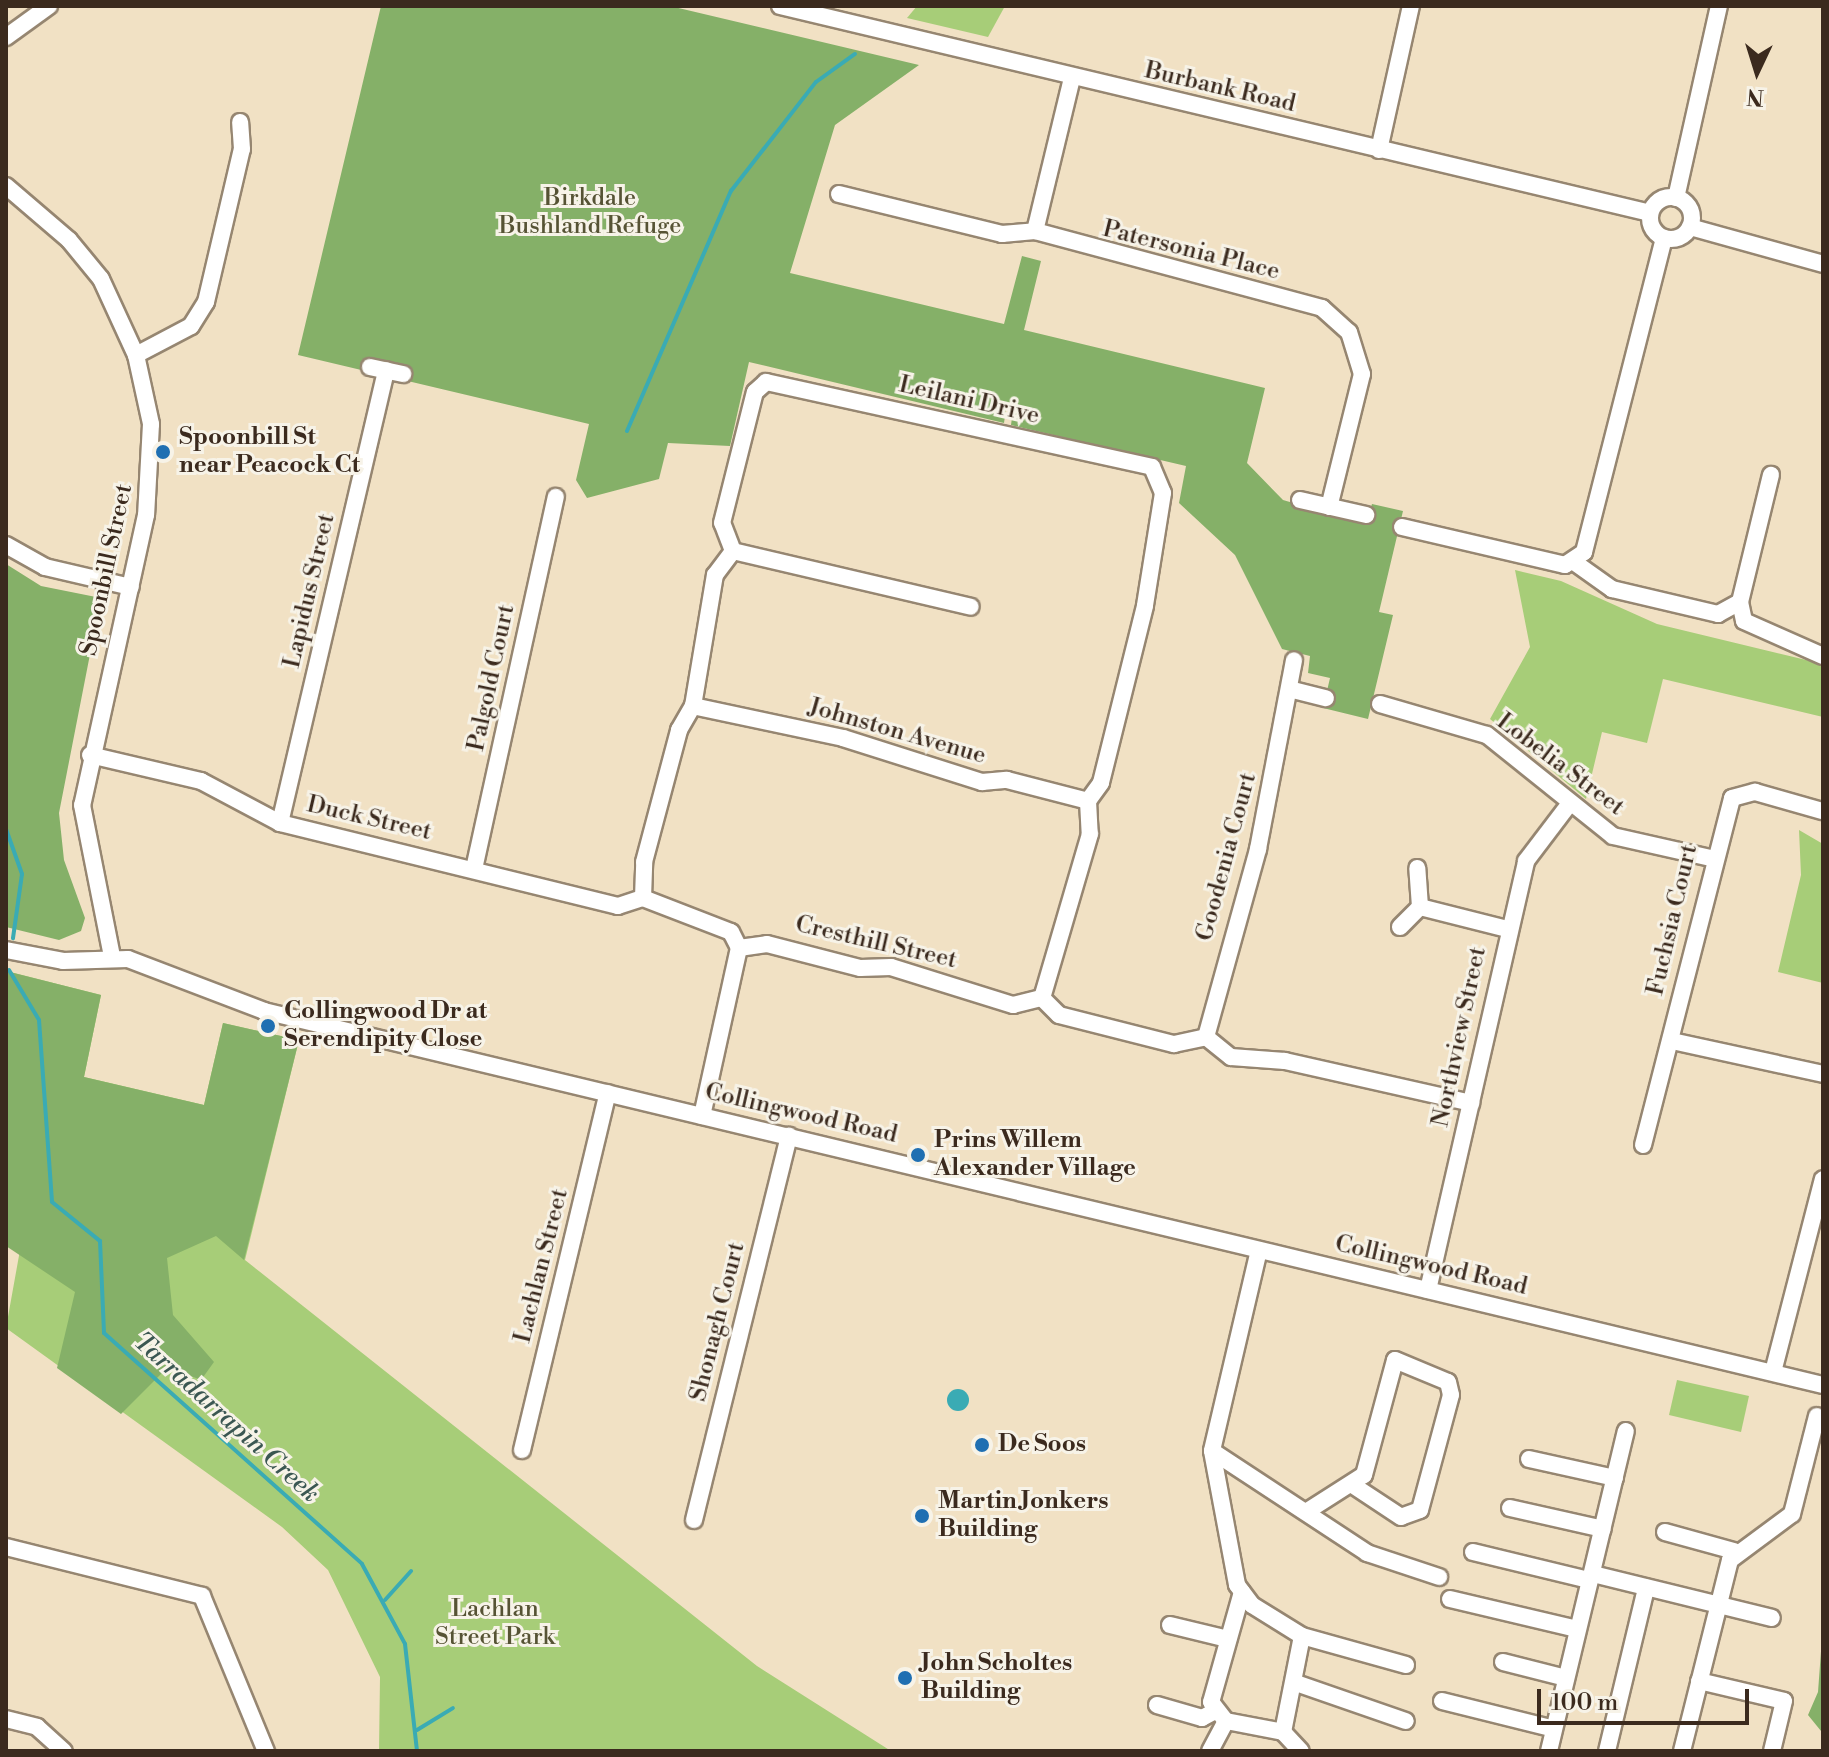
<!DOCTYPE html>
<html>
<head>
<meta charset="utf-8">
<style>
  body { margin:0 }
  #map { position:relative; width:1829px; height:1757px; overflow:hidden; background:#f1e1c4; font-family:"Libre Bodoni",serif }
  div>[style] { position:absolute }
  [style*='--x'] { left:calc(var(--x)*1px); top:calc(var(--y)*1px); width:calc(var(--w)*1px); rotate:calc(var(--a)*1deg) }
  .green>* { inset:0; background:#a7cd78 }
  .forest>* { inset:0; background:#85b068 }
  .water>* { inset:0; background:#3aabb4 }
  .round { border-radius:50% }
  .stream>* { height:4px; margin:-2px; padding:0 2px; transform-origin:2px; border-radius:2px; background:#3aabb4 }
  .roads { filter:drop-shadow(2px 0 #968671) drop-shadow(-2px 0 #968671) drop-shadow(0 2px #968671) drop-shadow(0 -2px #968671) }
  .minor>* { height:16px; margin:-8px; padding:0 8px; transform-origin:8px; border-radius:8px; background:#fff }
  .minor>.ring { margin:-8px; padding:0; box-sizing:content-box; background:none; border:16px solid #fff; border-radius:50% }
  .dots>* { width:22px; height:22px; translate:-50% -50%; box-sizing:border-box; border:4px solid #f7f3e8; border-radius:50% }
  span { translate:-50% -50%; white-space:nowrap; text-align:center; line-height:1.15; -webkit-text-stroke:6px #f7f3e8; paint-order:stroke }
  .street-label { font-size:24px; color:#3b2a1e }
  .park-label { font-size:24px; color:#565334 }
  .poi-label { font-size:24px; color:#3b2a1e; font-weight:700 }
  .left { translate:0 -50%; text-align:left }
  .water-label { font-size:26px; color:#3b5752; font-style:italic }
  .frame { position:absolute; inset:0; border:8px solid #3b2a1e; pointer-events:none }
  .north { position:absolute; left:1717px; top:32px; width:80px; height:80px; -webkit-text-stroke:6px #f7f3e8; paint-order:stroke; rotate:184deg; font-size:22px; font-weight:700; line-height:32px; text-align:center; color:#3b2a1e }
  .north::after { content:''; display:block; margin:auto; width:28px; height:36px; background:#3b2a1e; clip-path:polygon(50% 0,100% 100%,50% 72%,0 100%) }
  .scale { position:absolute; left:1537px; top:1689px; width:212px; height:36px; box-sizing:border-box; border:4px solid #3b2a1e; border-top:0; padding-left:10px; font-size:24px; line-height:28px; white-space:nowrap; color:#3b2a1e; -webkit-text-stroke:6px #f7f3e8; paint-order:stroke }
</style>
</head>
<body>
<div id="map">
  <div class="green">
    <div style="clip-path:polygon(917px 6px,1005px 6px,988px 37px,907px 18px)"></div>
    <div style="clip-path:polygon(1515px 570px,1561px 581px,1657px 624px,1823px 664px,1823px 717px,1663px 679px,1647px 743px,1602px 732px,1586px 799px,1490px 719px,1530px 647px)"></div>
    <div style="clip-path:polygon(1799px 830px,1823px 844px,1823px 983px,1778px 972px,1801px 875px)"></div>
    <div style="clip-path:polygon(6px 971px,101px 995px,84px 1077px,204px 1105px,223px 1023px,299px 1040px,245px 1260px,757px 1666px,891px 1751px,379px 1751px,380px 1677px,328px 1570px,282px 1527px,6px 1328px,20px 1250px,6px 1246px)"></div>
    <div style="clip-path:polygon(1677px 1380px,1749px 1396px,1741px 1432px,1669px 1415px)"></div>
  </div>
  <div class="forest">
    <div style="clip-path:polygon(381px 6px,670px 6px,919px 65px,835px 125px,790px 273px,1004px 324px,1022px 256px,1041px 261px,1024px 330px,1265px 388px,1247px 463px,1283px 500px,1365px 524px,1372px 504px,1403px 511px,1379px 612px,1393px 615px,1368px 719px,1323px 708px,1330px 678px,1308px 673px,1310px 656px,1282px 649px,1235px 555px,1179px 503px,1186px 466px,1011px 425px,1013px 410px,1006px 409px,1004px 423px,749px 362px,730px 446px,668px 443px,659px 479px,587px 498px,576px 480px,589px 424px,298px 355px)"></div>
    <div style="clip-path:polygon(6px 564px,41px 586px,101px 598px,59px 813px,64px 860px,85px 918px,81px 931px,59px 940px,6px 927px)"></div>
    <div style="clip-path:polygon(6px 971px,101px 995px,84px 1077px,204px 1105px,223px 1023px,299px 1040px,244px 1260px,216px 1236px,167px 1258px,173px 1315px,214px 1362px,201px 1380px,168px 1367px,121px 1414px,57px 1368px,75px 1292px,6px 1246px)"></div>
    <div style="clip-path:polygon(1823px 1624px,1823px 1730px,1821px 1731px,1808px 1715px,1818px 1692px)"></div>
  </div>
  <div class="water">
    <div class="round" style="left:947px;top:1389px;width:22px;height:22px"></div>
  </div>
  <div class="stream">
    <div style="--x:627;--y:431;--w:262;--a:-66.6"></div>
    <div style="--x:731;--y:191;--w:138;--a:-52.1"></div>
    <div style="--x:816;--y:82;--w:48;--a:-35.7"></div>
    <div style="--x:6;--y:829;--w:48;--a:70.4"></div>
    <div style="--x:22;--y:874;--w:65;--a:98"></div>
    <div style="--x:9;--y:970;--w:58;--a:59"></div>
    <div style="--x:39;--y:1020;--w:182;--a:85.9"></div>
    <div style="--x:52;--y:1202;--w:62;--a:39.1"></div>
    <div style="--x:100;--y:1241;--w:92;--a:87.5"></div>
    <div style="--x:104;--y:1333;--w:346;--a:41.8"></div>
    <div style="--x:362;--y:1564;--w:91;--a:61.7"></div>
    <div style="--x:405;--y:1644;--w:108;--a:83.6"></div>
    <div style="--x:385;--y:1600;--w:39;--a:-48"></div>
    <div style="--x:417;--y:1730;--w:42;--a:-31.4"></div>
  </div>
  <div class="roads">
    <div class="minor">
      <div style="--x:780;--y:6;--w:894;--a:13.38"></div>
      <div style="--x:6;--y:37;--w:53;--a:-35.8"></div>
      <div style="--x:1379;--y:150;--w:148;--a:-77.5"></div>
      <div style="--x:6;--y:186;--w:83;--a:40.6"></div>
      <div style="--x:69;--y:240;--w:50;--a:50.6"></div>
      <div style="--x:101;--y:279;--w:84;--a:65.3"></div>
      <div style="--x:136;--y:355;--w:71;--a:77.7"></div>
      <div style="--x:151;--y:424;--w:91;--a:93.1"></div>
      <div style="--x:146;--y:515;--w:297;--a:102.4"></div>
      <div style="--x:82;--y:805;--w:155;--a:78.8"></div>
      <div style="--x:839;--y:194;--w:168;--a:13.8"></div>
      <div style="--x:1002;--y:234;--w:33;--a:-5"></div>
      <div style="--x:1035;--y:231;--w:297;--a:15"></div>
      <div style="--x:1322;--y:308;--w:36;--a:42"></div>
      <div style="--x:1349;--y:332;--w:44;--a:72.8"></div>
      <div style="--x:1362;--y:374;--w:137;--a:103.9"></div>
      <div class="ring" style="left:1650px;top:197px;width:26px;height:26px"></div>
      <div style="--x:1676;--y:198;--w:197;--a:-77.4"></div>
      <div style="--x:1690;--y:227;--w:138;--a:15.5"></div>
      <div style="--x:1035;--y:231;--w:157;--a:-76.4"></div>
      <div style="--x:136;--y:355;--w:62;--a:-27.8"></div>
      <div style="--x:191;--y:326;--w:28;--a:-58"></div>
      <div style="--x:206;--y:302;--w:157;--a:-76.8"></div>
      <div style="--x:242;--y:149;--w:27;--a:-94"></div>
      <div style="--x:370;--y:367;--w:34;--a:12"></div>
      <div style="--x:1300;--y:500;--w:68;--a:12.8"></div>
      <div style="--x:1402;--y:527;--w:167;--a:13.1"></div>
      <div style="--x:1565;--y:565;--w:23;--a:-34"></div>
      <div style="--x:1584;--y:552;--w:324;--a:-75.7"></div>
      <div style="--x:6;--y:545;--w:45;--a:29.4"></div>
      <div style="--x:45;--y:567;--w:88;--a:13.1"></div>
      <div style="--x:733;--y:551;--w:244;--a:13.2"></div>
      <div style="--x:1574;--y:562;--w:47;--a:35.4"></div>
      <div style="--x:1612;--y:589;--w:109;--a:13.3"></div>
      <div style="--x:1718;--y:614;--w:25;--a:-29"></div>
      <div style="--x:1740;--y:602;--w:131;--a:-76.3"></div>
      <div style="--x:1740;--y:602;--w:19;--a:78"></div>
      <div style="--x:1744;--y:621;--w:86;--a:23.9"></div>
      <div style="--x:1289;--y:689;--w:38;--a:14"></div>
      <div style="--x:1380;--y:704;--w:111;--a:16.2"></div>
      <div style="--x:1487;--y:735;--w:161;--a:38.7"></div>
      <div style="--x:1613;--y:836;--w:100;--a:12.7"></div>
      <div style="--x:693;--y:706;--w:153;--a:12"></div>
      <div style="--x:843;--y:738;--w:146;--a:17.6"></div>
      <div style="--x:982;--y:782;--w:25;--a:-5"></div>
      <div style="--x:1007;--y:780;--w:84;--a:14.5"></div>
      <div style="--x:90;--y:755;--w:114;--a:13.2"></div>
      <div style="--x:201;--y:781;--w:89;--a:28"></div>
      <div style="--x:280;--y:823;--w:348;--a:13.8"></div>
      <div style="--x:618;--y:906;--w:26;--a:-18"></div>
      <div style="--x:280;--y:823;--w:465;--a:-76.8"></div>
      <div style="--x:474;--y:869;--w:381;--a:-77.6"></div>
      <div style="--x:643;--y:898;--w:36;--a:-88"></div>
      <div style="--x:644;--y:862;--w:137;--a:-75.1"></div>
      <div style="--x:679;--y:730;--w:28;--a:-60"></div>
      <div style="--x:693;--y:706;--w:133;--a:-80.5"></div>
      <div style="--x:715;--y:575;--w:30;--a:-53"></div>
      <div style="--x:733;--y:551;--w:30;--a:-111"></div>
      <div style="--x:722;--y:523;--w:135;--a:-75.9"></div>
      <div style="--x:755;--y:392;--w:15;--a:-42"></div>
      <div style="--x:766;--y:382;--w:395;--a:12.4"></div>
      <div style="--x:1152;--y:467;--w:28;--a:67"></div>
      <div style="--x:1163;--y:493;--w:114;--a:99.1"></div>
      <div style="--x:1145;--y:606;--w:182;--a:104"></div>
      <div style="--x:1101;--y:783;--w:22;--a:126"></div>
      <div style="--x:1088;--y:801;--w:33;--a:87"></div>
      <div style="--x:1090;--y:834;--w:171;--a:106.3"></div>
      <div style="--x:643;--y:898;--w:94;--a:21.1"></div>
      <div style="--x:731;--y:932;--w:18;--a:63"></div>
      <div style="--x:739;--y:948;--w:28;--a:-8"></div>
      <div style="--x:767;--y:944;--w:96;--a:14.5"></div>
      <div style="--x:860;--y:968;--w:31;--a:-2"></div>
      <div style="--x:891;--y:967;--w:128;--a:17.3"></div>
      <div style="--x:1013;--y:1005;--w:30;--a:-14"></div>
      <div style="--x:1042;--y:998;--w:24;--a:45"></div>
      <div style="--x:1059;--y:1015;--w:119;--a:14.2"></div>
      <div style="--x:1174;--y:1044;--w:33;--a:-12"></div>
      <div style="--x:1206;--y:1037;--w:32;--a:39"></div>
      <div style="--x:1231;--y:1057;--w:54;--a:4.2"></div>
      <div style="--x:1285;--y:1061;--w:191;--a:12.7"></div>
      <div style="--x:1420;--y:907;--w:90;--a:14.2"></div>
      <div style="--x:1400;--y:927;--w:28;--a:-45"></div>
      <div style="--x:1420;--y:907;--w:39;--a:-94"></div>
      <div style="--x:6;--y:950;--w:58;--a:10.9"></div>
      <div style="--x:63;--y:961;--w:65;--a:-1.8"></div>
      <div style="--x:128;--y:959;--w:146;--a:20.9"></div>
      <div style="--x:264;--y:1011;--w:1603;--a:13.49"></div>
      <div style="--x:1206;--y:1037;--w:195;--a:-74.5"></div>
      <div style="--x:1258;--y:849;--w:192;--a:-79.2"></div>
      <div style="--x:1672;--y:1041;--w:155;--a:12.3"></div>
      <div style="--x:702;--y:1116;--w:172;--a:-77.6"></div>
      <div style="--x:1643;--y:1145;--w:358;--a:-75.6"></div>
      <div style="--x:1732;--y:798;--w:24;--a:-15"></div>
      <div style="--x:1755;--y:792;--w:70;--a:15.8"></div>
      <div style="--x:1259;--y:1250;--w:206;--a:103.2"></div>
      <div style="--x:1212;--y:1451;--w:136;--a:79.4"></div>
      <div style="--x:1237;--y:1585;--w:25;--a:53"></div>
      <div style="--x:1252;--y:1605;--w:59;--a:31.8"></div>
      <div style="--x:1302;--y:1636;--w:98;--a:101.2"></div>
      <div style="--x:1428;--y:1290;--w:440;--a:-77.1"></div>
      <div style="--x:1526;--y:861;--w:68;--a:-52.8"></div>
      <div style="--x:1773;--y:1372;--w:199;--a:-75.5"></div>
      <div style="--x:522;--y:1450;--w:367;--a:-76.5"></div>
      <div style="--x:1212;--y:1451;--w:186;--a:33.3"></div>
      <div style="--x:1367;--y:1553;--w:76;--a:18.4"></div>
      <div style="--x:1529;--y:1459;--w:88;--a:12.5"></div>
      <div style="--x:1510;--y:1508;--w:95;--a:12.7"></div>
      <div style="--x:1309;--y:1510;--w:65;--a:-32.5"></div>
      <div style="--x:1364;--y:1475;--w:119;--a:-74.9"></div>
      <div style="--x:1395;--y:1360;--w:57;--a:22.5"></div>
      <div style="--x:1448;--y:1382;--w:13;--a:77"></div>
      <div style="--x:1451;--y:1395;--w:119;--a:105.1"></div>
      <div style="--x:1420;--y:1510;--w:20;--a:160"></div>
      <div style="--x:1401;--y:1517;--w:56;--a:-146.6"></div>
      <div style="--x:694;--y:1520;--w:396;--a:-76.1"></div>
      <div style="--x:1665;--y:1532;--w:72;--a:15.4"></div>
      <div style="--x:6;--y:1547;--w:202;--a:14"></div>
      <div style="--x:202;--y:1596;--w:168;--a:67.6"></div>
      <div style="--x:1473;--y:1552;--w:119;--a:13.6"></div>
      <div style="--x:1593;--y:1574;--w:184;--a:13.8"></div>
      <div style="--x:1242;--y:1592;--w:114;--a:105.7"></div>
      <div style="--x:1211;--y:1702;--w:24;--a:52"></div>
      <div style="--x:1226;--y:1721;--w:58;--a:10.9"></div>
      <div style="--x:1283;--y:1732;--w:26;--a:47"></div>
      <div style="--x:1450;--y:1599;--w:130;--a:13.3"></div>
      <div style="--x:1170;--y:1625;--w:60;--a:13.6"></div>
      <div style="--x:1302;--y:1636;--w:108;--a:15.6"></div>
      <div style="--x:1503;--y:1662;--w:65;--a:14.3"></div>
      <div style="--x:1699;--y:1681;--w:87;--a:13.2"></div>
      <div style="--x:1784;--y:1701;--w:51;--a:103.5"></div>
      <div style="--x:1296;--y:1683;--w:116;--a:19.1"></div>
      <div style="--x:1442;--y:1701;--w:115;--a:14"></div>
      <div style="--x:1157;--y:1705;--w:47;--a:16.1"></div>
      <div style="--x:1202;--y:1718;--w:15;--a:-28"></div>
      <div style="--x:6;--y:1719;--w:32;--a:14"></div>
      <div style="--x:37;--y:1727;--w:36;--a:42"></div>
      <div style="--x:1210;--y:1751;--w:34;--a:-62"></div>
      <div style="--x:1549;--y:1751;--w:329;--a:-76.5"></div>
      <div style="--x:1607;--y:1751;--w:168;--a:-76.5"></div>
      <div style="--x:1682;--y:1751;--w:197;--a:-75.9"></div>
      <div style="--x:1730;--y:1560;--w:77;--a:-36.6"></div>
      <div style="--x:1792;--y:1514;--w:101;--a:-75.7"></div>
    </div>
  </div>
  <div class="dots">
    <div style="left:163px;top:452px;background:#1f6fb2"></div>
    <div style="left:268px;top:1026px;background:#1f6fb2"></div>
    <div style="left:918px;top:1155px;background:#1f6fb2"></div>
    <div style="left:982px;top:1445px;background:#1f6fb2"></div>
    <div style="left:922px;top:1516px;background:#1f6fb2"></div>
    <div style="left:905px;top:1678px;background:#1f6fb2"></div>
  </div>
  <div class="street-label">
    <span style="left:1220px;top:88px;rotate:13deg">Burbank Road</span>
    <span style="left:1191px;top:251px;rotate:14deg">Patersonia Place</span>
    <span style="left:969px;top:401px;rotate:13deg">Leilani Drive</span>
    <span style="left:107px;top:570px;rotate:-78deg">Spoonbill Street</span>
    <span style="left:310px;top:591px;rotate:-77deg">Lapidus Street</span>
    <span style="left:492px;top:678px;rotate:-78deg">Palgold Court</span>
    <span style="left:897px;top:732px;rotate:16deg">Johnston Avenue</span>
    <span style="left:1560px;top:765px;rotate:37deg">Lobelia Street</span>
    <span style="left:369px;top:819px;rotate:13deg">Duck Street</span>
    <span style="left:1227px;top:857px;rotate:-75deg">Goodenia Court</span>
    <span style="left:1673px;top:920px;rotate:-77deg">Fuchsia Court</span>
    <span style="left:876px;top:943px;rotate:13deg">Cresthill Street</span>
    <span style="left:1460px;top:1037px;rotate:-78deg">Northview Street</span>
    <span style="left:801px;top:1114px;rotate:13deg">Collingwood Road</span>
    <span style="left:542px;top:1266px;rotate:-76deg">Lachlan Street</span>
    <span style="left:1431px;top:1266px;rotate:13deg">Collingwood Road</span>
    <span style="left:718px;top:1322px;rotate:-76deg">Shonagh Court</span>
  </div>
  <div class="park-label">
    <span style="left:590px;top:213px">Birkdale<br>Bushland Refuge</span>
    <span style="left:495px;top:1624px">Lachlan<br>Street Park</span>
  </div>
  <div class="poi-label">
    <span class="left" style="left:179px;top:452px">Spoonbill St<br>near Peacock Ct</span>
    <span class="left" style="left:284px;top:1026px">Collingwood Dr at<br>Serendipity Close</span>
    <span class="left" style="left:934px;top:1155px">Prins Willem<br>Alexander Village</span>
    <span class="left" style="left:998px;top:1445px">De Soos</span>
    <span class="left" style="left:938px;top:1516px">Martin Jonkers<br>Building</span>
    <span class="left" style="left:921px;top:1678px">John Scholtes<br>Building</span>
  </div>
  <div class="water-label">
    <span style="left:226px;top:1418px;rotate:42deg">Tarradarrapin Creek</span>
  </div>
  <div class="frame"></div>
  <div class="north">N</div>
  <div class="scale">100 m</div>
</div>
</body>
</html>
